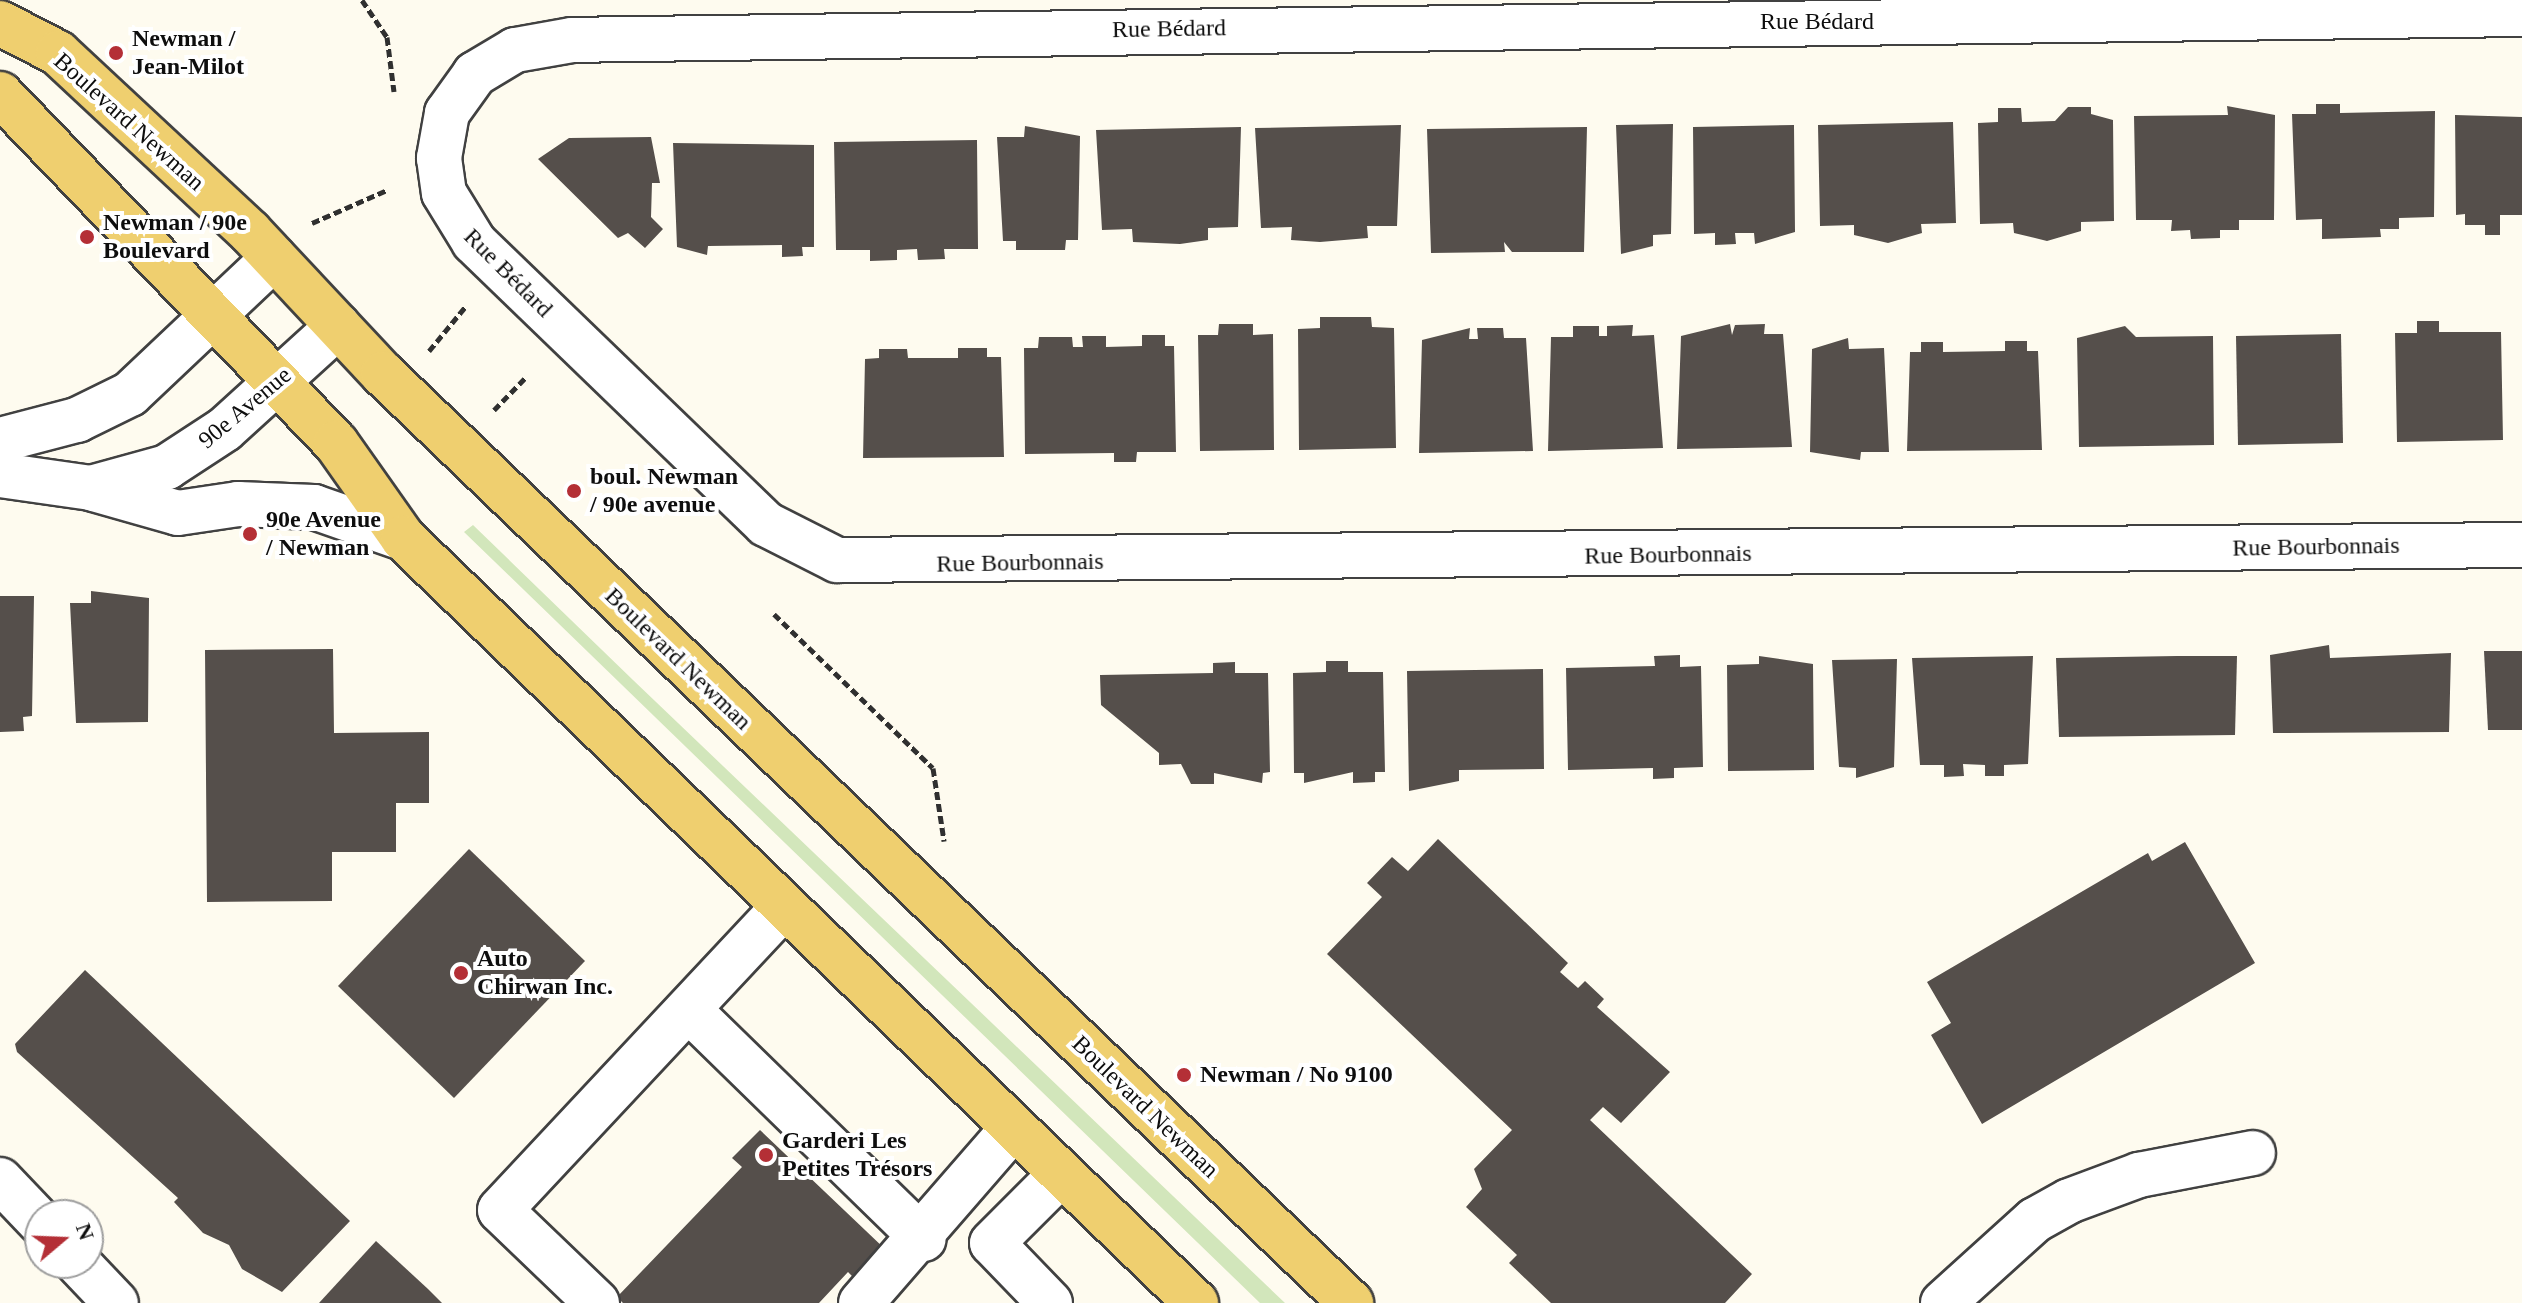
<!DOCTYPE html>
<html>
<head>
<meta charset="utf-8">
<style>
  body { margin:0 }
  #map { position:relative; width:2522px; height:1303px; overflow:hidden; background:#fefbef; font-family:Georgia,serif }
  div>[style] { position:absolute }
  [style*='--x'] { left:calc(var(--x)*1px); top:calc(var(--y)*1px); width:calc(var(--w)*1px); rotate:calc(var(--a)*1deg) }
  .green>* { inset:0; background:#d2e6bb }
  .building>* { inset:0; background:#554f4b }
  .path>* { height:5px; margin-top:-2.5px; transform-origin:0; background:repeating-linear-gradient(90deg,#303030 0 8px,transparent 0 12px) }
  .roads { filter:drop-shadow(2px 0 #414141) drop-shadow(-2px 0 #414141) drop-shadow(0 2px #414141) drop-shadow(0 -2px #414141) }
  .minor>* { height:44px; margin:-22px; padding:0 22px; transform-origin:22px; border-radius:22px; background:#fff }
  .major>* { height:44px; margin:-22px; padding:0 22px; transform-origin:22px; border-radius:22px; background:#efcf6f }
  .dots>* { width:22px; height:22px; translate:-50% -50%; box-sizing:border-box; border:4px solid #fff; border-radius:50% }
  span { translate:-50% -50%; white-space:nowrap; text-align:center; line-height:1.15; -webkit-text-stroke:8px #fff; paint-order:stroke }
  .street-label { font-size:24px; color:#0e0e0e }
  .poi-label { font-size:24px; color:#0e0e0e; font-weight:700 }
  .left { translate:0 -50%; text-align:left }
  .north { position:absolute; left:24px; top:1199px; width:80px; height:80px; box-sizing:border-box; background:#fff; border:2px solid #9f9f9f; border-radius:50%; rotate:71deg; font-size:22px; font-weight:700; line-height:32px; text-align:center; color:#0e0e0e }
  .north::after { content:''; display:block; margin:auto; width:28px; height:36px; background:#b42f36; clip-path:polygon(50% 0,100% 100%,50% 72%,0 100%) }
</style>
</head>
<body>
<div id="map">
  <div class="green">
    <div style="clip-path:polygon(473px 525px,633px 680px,1285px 1303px,1260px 1303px,464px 532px)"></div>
  </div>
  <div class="building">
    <div style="clip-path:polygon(2316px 104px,2340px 104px,2340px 113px,2435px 111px,2434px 217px,2399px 218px,2399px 229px,2380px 229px,2381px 237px,2322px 239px,2322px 219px,2296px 220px,2292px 114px,2316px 114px)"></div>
    <div style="clip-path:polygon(2227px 106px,2275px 115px,2274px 220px,2239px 220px,2239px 230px,2220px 230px,2220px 238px,2191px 239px,2190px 230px,2171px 231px,2172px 220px,2136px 220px,2134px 116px,2228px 115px)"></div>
    <div style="clip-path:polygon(2068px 107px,2091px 107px,2091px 114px,2113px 120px,2114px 221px,2081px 222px,2081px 231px,2047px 241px,2014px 233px,2013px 223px,1980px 224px,1978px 123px,1998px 122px,1998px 108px,2021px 108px,2022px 122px,2055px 121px)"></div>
    <div style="clip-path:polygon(2455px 115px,2522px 117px,2522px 215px,2500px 215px,2500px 235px,2485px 235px,2485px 225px,2465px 225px,2465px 214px,2456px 215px)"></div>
    <div style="clip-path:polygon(1953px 122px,1956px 223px,1921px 224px,1922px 233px,1888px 243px,1854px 235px,1854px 225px,1820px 226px,1818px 125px)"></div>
    <div style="clip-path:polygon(1673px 124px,1671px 234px,1653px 235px,1653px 246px,1621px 254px,1616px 125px)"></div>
    <div style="clip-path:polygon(1401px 125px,1397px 226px,1367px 226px,1368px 238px,1320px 242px,1291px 240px,1292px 227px,1261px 228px,1255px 128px)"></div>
    <div style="clip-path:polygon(1794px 125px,1795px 232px,1755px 244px,1754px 233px,1735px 233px,1736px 244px,1715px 245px,1715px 233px,1694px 234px,1693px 127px)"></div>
    <div style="clip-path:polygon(1025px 126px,1080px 136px,1078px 240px,1066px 240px,1065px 250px,1016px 250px,1016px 241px,1003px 241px,997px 137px,1024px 137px)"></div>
    <div style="clip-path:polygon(1241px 127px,1238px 227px,1208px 228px,1208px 240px,1180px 244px,1133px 242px,1132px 229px,1102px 230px,1096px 130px)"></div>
    <div style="clip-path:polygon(1587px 127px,1584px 252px,1512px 252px,1504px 242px,1505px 252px,1431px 253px,1427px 129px)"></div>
    <div style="clip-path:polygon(651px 137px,660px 183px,652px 183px,651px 217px,663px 229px,645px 248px,628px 233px,618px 238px,538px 159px,569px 138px)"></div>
    <div style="clip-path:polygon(977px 140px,978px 249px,944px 249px,945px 259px,918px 260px,917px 249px,897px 250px,897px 260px,870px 261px,870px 250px,836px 250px,834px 142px)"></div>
    <div style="clip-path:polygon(673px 143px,814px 145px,814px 247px,802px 247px,803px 256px,782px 257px,782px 245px,708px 246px,707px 255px,677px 247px)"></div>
    <div style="clip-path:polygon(1320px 317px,1371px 317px,1372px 327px,1394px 328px,1396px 448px,1299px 450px,1298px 329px,1320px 328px)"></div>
    <div style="clip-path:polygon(2417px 321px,2439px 321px,2439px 332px,2501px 332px,2503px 440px,2397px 442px,2395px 333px,2417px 333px)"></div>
    <div style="clip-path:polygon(1219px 324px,1253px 324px,1253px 335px,1273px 334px,1274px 450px,1200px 451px,1198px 335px,1218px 335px)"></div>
    <div style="clip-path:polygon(1730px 324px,1732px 335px,1735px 325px,1765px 324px,1764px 334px,1783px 334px,1792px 447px,1677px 449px,1681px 336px)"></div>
    <div style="clip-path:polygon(1633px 325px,1632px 336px,1654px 335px,1663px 448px,1548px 451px,1551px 337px,1573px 337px,1573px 326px,1599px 326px,1599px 336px,1607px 336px,1607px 326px)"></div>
    <div style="clip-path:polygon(2125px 326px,2136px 337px,2213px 336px,2214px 445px,2079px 447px,2077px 338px)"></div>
    <div style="clip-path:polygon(1470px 328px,1469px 339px,1478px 339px,1477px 328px,1503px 328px,1504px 338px,1526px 338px,1533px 451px,1419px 453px,1422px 340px)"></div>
    <div style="clip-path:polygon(2341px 334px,2343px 443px,2238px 445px,2236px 336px)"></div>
    <div style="clip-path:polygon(1142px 335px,1165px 335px,1165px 346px,1174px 346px,1176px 452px,1137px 452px,1136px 462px,1114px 462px,1114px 453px,1025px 454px,1024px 348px,1038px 348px,1039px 337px,1072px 337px,1073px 347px,1083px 347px,1082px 336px,1106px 336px,1106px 347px,1142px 346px)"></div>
    <div style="clip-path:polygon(1848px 338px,1849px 349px,1884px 348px,1889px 452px,1861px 452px,1860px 460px,1810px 452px,1812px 349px)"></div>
    <div style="clip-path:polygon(2005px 341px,2027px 341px,2027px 351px,2038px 351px,2042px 450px,1907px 451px,1910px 352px,1921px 352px,1921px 342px,1943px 342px,1943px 352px,2005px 351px)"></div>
    <div style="clip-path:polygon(958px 348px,987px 348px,987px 357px,1001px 357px,1004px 457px,863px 458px,865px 359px,879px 358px,879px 349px,907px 349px,908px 358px,958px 358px)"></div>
    <div style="clip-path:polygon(91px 591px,149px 598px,148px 722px,76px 723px,70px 603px,91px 603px)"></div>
    <div style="clip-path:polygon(0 596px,34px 596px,32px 716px,23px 717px,24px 731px,0 732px)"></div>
    <div style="clip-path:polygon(2329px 645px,2330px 658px,2451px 653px,2449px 732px,2273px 733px,2270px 655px)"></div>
    <div style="clip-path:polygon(333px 649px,334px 733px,429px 732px,429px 803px,396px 803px,396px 852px,332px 852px,332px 901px,207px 902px,205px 650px)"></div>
    <div style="clip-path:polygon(2484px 651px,2522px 651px,2522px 730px,2488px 730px)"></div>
    <div style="clip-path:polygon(1680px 655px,1680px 667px,1701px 666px,1703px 767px,1674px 768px,1674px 778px,1653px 779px,1653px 768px,1568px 770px,1566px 668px,1655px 666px,1654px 656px)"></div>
    <div style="clip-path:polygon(1759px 656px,1813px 664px,1814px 770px,1728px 771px,1727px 665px,1759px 664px)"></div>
    <div style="clip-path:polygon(2033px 656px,2028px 764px,2004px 765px,2004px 776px,1985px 776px,1985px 765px,1963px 764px,1964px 776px,1944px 777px,1944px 765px,1920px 765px,1912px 658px)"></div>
    <div style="clip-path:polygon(2177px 656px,2237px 656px,2235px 735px,2059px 737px,2056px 658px)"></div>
    <div style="clip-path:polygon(1897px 659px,1894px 767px,1856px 778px,1856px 768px,1839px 767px,1832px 660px)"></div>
    <div style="clip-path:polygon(1326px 661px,1348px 661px,1348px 672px,1383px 672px,1385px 772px,1375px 772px,1375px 782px,1353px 783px,1353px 772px,1304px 783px,1304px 773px,1294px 773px,1293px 673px,1326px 672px)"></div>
    <div style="clip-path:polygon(1235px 662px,1235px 673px,1268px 673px,1270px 772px,1263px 773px,1262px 783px,1214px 773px,1214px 784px,1191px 784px,1181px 764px,1159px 765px,1159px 753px,1101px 705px,1100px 675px,1213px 673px,1213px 663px)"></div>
    <div style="clip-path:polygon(1543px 669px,1544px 769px,1459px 770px,1459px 781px,1409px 791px,1407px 671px)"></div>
    <div style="clip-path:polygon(1438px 839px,1568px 963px,1560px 972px,1578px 988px,1585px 981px,1604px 999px,1597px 1007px,1670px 1072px,1621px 1123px,1603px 1107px,1590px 1120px,1752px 1274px,1725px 1303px,1551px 1303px,1509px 1263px,1517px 1255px,1466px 1207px,1482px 1189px,1474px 1169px,1512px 1130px,1327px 954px,1382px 897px,1367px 883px,1392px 857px,1408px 871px)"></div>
    <div style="clip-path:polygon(2185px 842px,2255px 963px,1982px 1124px,1931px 1035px,1951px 1023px,1927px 982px,2148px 853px,2152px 861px)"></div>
    <div style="clip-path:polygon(469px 849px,585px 961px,454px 1098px,338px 986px)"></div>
    <div style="clip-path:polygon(85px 970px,350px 1221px,282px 1292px,242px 1269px,229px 1245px,203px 1233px,174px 1202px,178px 1198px,17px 1052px,15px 1044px)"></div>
    <div style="clip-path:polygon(760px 1130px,886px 1250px,857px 1281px,848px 1272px,819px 1303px,623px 1303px,617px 1297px,742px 1167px,732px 1158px)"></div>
    <div style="clip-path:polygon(376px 1241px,428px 1289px,442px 1303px,319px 1303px)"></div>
  </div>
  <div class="path">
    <div style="--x:362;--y:0;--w:45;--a:56"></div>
    <div style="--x:387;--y:37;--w:55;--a:82.7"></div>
    <div style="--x:312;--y:223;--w:82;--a:-23.7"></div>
    <div style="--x:429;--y:351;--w:58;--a:-50.6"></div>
    <div style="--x:494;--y:410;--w:46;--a:-45.9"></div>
    <div style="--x:774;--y:614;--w:221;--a:44.1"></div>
    <div style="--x:933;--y:768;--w:74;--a:81.4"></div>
  </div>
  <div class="roads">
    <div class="minor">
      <div style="--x:2522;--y:14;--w:1950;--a:179.24"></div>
      <div style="--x:572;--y:40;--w:58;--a:170"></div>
      <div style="--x:515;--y:50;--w:47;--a:149"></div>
      <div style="--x:475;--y:74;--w:48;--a:125.7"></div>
      <div style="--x:447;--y:113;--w:46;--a:100.1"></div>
      <div style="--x:439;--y:158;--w:35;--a:82"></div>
      <div style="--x:444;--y:193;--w:57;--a:58.5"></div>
      <div style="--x:474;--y:242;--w:406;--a:44"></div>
      <div style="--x:766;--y:524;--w:80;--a:26.9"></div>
      <div style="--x:837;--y:560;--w:1685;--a:-0.51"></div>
      <div style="--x:0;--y:440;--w:80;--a:-14.6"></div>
      <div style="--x:77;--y:420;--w:59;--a:-26.1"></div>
      <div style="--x:130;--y:394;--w:198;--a:-43.4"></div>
      <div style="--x:0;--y:475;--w:92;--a:8.1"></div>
      <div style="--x:91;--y:488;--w:79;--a:-15.4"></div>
      <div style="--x:167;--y:467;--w:69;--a:-33.2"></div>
      <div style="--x:225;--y:429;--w:153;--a:-42.3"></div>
      <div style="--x:94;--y:489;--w:87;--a:15.9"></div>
      <div style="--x:178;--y:513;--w:61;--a:-8.5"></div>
      <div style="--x:238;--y:504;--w:76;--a:2.3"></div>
      <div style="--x:314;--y:507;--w:94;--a:19.2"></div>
      <div style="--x:691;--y:1012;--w:325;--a:44.3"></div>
      <div style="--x:0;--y:1180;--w:58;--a:46.4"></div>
      <div style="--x:78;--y:1263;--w:55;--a:46.5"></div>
      <div style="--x:597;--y:1303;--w:134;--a:-136.2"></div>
      <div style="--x:500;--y:1210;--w:416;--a:-46.9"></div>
      <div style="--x:861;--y:1303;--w:232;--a:-49"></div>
      <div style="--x:1050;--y:1303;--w:83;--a:-134"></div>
      <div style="--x:992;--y:1243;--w:96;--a:-45"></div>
      <div style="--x:1943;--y:1303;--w:124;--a:-42.1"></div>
      <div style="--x:2035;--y:1220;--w:39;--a:-29"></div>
      <div style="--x:2069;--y:1201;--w:75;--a:-20.4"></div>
      <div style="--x:2139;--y:1175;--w:116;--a:-10.9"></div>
    </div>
    <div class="major">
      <div style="--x:0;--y:23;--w:65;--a:27.3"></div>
      <div style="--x:58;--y:53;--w:262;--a:43"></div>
      <div style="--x:250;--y:232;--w:195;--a:46.9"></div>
      <div style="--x:383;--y:374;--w:1342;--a:43.82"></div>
      <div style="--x:0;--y:94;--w:484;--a:46.1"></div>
      <div style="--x:336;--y:443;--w:116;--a:54.8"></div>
      <div style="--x:403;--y:538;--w:1102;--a:43.97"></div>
    </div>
  </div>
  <div class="dots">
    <div style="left:116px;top:53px;background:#b42f36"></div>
    <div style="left:87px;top:237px;background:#b42f36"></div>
    <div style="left:574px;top:491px;background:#b42f36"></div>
    <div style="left:250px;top:534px;background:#b42f36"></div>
    <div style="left:461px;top:973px;background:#b42f36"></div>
    <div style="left:1184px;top:1075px;background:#b42f36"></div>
    <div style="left:766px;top:1155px;background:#b42f36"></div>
  </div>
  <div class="street-label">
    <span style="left:1817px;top:22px">Rue Bédard</span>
    <span style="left:1169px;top:29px;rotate:-1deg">Rue Bédard</span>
    <span style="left:129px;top:122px;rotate:42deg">Boulevard Newman</span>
    <span style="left:508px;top:273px;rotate:45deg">Rue Bédard</span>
    <span style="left:245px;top:408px;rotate:-40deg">90e Avenue</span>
    <span style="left:2316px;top:547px;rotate:-1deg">Rue Bourbonnais</span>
    <span style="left:1668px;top:555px;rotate:-1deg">Rue Bourbonnais</span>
    <span style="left:1020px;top:563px;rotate:-1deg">Rue Bourbonnais</span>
    <span style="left:678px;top:659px;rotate:44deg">Boulevard Newman</span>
    <span style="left:1145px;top:1107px;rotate:44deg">Boulevard Newman</span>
  </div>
  <div class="poi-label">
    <span class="left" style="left:132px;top:53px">Newman /<br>Jean-Milot</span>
    <span class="left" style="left:103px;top:237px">Newman / 90e<br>Boulevard</span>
    <span class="left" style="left:590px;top:491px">boul. Newman<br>/ 90e avenue</span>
    <span class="left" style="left:266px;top:534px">90e Avenue<br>/ Newman</span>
    <span class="left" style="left:477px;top:973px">Auto<br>Chirwan Inc.</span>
    <span class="left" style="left:1200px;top:1075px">Newman / No 9100</span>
    <span class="left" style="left:782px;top:1155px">Garderi Les<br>Petites Trésors</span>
  </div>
  <div class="north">N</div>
</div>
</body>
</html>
